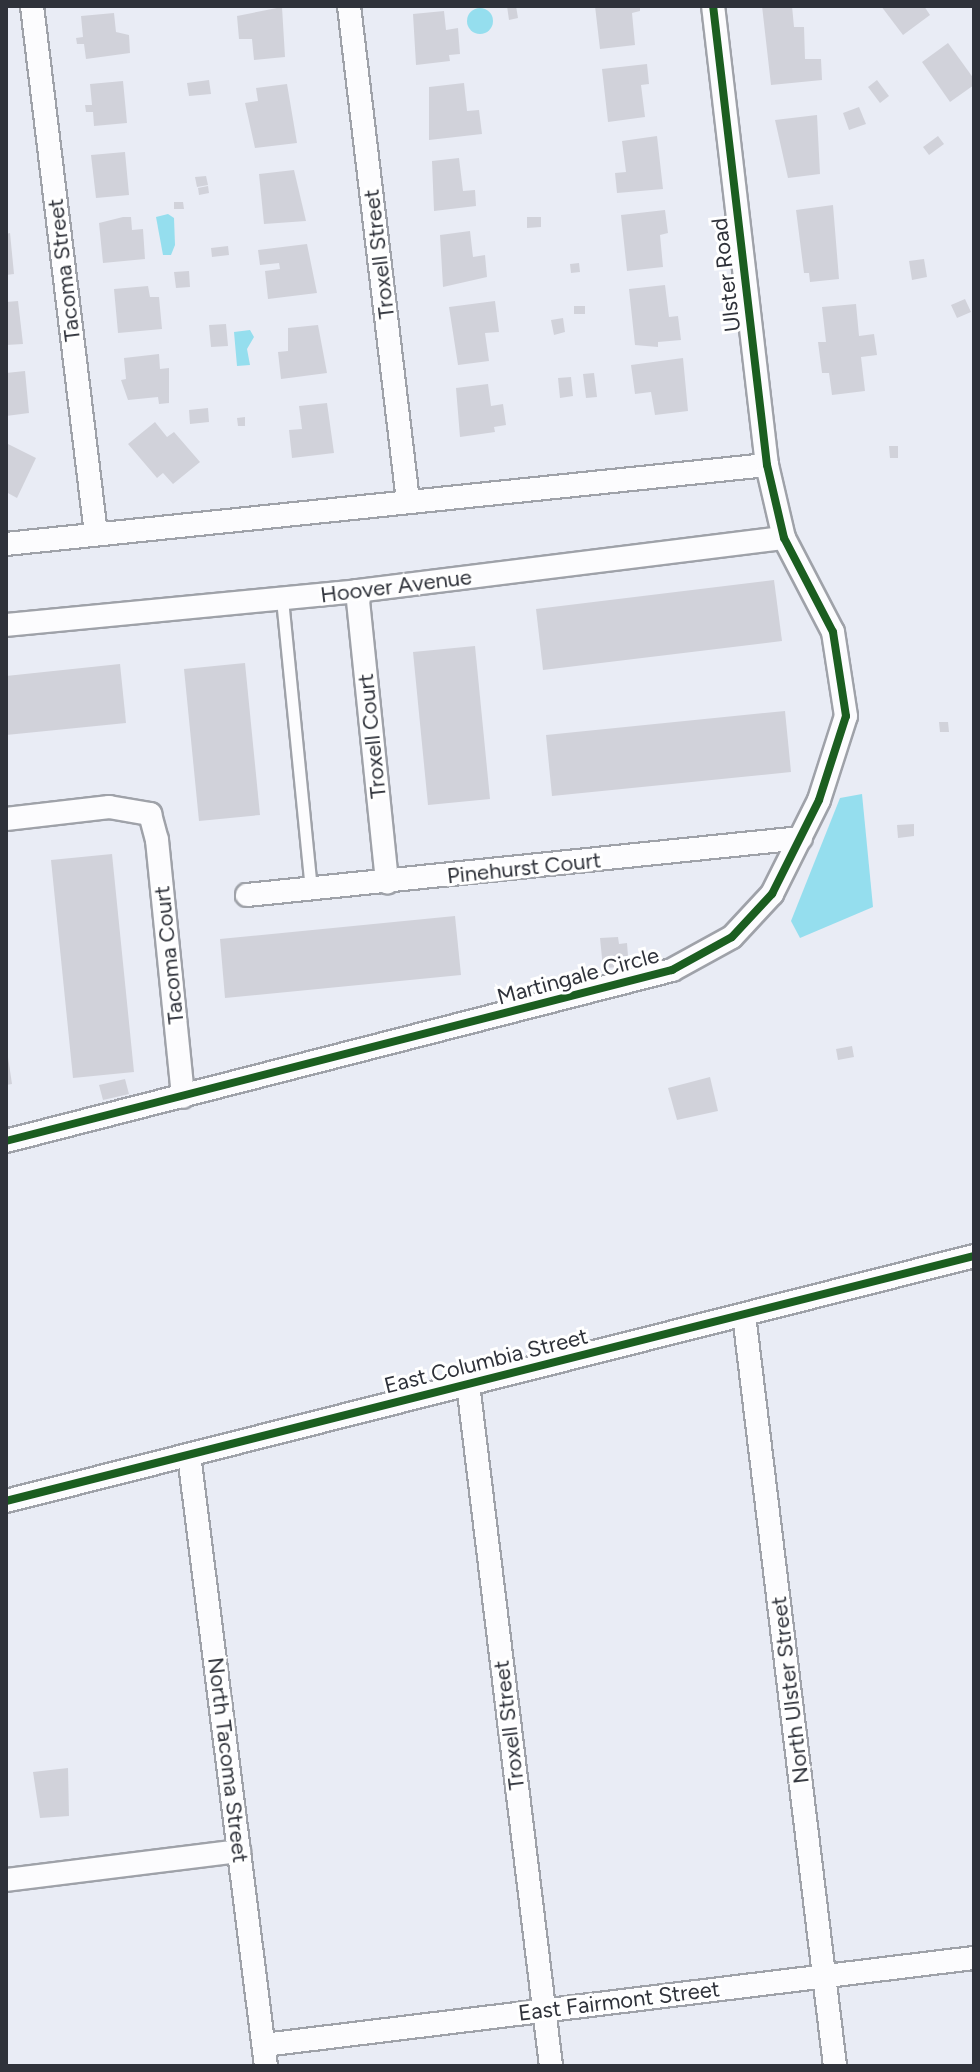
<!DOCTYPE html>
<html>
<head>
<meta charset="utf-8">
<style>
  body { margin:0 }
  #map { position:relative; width:980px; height:2072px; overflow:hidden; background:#e9ecf5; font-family:Figtree,sans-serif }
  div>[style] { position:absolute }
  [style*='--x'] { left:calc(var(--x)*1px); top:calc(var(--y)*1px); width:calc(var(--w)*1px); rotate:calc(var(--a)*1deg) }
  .water>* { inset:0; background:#95deee }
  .round { border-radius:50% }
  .building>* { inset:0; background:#d1d2da }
  .roads { filter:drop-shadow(2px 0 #9fa2a9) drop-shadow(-2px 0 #9fa2a9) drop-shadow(0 2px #9fa2a9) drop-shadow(0 -2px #9fa2a9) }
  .lane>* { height:11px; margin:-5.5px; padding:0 5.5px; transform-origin:5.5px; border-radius:5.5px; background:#fcfcfe }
  .street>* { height:22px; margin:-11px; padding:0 11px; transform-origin:11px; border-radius:11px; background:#fcfcfe }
  .cycleway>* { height:8px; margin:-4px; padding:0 4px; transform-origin:4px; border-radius:4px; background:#1b5e20 }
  span { translate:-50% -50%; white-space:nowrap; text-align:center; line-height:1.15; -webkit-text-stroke:6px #fff; paint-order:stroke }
  .street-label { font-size:22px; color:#2f323a }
  .frame { position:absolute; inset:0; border:8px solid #2f323a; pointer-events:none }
</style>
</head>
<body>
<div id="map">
  <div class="water">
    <div class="round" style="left:467px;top:8px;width:26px;height:26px"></div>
    <div style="clip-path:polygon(168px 214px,174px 218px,175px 245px,171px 255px,163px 255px,156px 217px)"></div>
    <div style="clip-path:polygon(250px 330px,254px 337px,247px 349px,250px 365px,237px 366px,234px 332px)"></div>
    <div style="clip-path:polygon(862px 794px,873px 907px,800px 938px,791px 921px,840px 798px)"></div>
  </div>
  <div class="building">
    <div style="clip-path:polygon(507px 6px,516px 6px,518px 18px,509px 20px)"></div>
    <div style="clip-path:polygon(595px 6px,640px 6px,640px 11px,632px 13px,635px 45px,600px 49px)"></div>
    <div style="clip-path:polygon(762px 6px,792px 6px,794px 27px,804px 27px,805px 59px,821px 59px,822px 80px,771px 85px)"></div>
    <div style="clip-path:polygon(881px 6px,924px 6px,930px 15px,903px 35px)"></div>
    <div style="clip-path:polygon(282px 7px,285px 57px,254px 60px,252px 39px,239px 39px,237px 16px)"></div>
    <div style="clip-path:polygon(444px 11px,446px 30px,458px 28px,460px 54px,449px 55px,450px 61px,416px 65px,413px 14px)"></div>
    <div style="clip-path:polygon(114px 13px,116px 32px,129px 35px,130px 53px,86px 59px,84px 44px,77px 44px,76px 38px,83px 37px,81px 16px)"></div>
    <div style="clip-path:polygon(948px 43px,974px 79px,974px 85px,950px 102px,922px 62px)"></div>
    <div style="clip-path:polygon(647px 64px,649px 84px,641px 85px,645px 117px,608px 122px,602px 69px)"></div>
    <div style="clip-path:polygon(209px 80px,211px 94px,189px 96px,187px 83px)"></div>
    <div style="clip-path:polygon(877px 80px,889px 96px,880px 103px,868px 87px)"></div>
    <div style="clip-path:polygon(123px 81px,127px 123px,94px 126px,93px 112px,86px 112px,85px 105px,92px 105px,90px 84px)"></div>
    <div style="clip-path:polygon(464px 83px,467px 111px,479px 110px,482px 134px,429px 140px,429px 87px)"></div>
    <div style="clip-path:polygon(287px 84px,297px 143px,255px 148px,245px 103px,258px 101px,256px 88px)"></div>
    <div style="clip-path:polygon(859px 107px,866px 124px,849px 130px,843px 113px)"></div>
    <div style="clip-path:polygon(817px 115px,820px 174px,788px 178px,775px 120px)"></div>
    <div style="clip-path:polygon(657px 136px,663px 189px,617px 193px,615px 173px,626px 172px,622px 141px)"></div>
    <div style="clip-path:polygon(938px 136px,944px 144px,929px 155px,923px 147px)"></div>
    <div style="clip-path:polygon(125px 152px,129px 195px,96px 198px,91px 155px)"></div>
    <div style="clip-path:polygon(459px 158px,463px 191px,475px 190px,476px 206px,434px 211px,432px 161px)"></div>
    <div style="clip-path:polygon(294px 170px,306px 221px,264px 224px,259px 174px)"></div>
    <div style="clip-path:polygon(206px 176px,208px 185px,197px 187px,195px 177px)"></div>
    <div style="clip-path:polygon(208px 186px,209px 193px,199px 195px,198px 188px)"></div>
    <div style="clip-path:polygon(174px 202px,183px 202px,184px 209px,174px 209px)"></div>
    <div style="clip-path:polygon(833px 205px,839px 279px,810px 282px,809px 273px,804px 273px,796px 210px)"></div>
    <div style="clip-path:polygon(665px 210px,668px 233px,660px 235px,663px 267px,627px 271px,621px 215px)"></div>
    <div style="clip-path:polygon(123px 217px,131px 217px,132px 230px,143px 229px,145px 259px,103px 263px,99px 223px)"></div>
    <div style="clip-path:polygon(527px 217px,541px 217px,541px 227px,527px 228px)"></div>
    <div style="clip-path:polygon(470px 231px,473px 257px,485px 255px,487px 277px,443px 287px,440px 235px)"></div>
    <div style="clip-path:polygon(10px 233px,14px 274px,6px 275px,6px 234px)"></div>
    <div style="clip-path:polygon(307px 244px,317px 293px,268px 299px,265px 271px,280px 269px,279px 263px,260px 265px,258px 250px)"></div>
    <div style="clip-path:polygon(228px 246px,229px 255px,212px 257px,211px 248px)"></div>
    <div style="clip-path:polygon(924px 259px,927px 277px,912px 280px,909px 261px)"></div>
    <div style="clip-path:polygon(579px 263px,580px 272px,571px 273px,570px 264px)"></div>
    <div style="clip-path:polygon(189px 271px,190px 287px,176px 288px,174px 272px)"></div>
    <div style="clip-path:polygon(665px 285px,669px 317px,678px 316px,681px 340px,658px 342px,658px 347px,635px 345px,629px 289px)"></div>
    <div style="clip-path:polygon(148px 286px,150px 297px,159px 297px,162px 329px,118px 333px,114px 289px)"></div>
    <div style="clip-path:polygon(965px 299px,971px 312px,957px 318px,951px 305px)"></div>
    <div style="clip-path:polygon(18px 301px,23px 344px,6px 345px,6px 302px)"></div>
    <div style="clip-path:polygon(495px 301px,499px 332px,485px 333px,489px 361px,458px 365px,449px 307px)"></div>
    <div style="clip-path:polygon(856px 304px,859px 336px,874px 334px,877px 355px,861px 357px,865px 391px,832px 395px,829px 373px,822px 373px,818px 342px,826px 342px,822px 307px)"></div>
    <div style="clip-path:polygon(574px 306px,585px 306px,585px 314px,574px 314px)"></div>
    <div style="clip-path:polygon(563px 318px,565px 332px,554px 335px,551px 320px)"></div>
    <div style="clip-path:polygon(226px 324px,228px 346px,211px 347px,209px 325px)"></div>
    <div style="clip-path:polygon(318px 325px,327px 373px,281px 379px,278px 352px,288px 351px,288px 328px)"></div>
    <div style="clip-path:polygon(159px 354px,160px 369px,169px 368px,169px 403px,159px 404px,158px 397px,128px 400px,121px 380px,126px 379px,124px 358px)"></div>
    <div style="clip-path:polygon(683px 358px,688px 411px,655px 415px,651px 392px,635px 394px,631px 365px)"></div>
    <div style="clip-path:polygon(25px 371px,29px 413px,6px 416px,6px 373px)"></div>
    <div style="clip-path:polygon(594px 373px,597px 397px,586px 398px,583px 374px)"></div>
    <div style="clip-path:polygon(571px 377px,573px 396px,560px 398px,558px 378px)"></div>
    <div style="clip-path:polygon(488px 384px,491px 406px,503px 404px,506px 425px,494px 427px,495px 432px,460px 437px,456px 388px)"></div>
    <div style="clip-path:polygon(327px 403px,334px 453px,292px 458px,289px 430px,302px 429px,299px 406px)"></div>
    <div style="clip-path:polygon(208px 408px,209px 422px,190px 424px,189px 410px)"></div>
    <div style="clip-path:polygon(245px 417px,245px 426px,238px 426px,237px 418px)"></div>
    <div style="clip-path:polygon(155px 422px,167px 437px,174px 432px,200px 462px,173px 484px,163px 473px,157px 478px,128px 444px)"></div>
    <div style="clip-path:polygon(6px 443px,36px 458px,17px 498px,6px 492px)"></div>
    <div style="clip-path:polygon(889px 446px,898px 446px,898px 458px,890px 458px)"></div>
    <div style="clip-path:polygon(774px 580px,782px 641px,543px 670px,536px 609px)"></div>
    <div style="clip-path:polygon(475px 646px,490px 799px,428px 805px,413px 652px)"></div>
    <div style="clip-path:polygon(245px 663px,260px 815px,199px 821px,184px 669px)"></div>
    <div style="clip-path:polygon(120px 664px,126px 723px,6px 735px,6px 676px)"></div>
    <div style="clip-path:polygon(785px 711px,791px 772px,552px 796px,546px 735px)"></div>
    <div style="clip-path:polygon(939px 722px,948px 722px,949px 732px,940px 732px)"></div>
    <div style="clip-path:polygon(914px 824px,914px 836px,898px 838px,897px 825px)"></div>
    <div style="clip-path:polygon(112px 854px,134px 1072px,73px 1078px,51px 860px)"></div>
    <div style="clip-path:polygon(455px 916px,461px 975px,225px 998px,220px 939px)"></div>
    <div style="clip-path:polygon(618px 937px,619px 944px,627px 943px,628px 956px,619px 956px,621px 967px,603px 968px,600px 938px)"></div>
    <div style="clip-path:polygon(6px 1044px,12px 1084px,6px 1085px)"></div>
    <div style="clip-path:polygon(852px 1046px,854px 1057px,838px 1060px,836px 1049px)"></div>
    <div style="clip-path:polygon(710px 1077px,718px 1111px,677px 1120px,668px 1088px)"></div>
    <div style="clip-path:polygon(125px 1079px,129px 1094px,103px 1100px,99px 1085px)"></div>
    <div style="clip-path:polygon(68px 1768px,69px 1816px,40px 1818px,33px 1772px)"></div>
  </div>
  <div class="roads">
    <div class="lane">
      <div style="--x:282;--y:599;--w:291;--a:84.3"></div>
    </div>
    <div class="street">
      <div style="--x:32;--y:6;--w:532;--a:83.09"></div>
      <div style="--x:349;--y:6;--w:499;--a:83.2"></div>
      <div style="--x:6;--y:544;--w:765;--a:-5.93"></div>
      <div style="--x:357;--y:591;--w:293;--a:84.1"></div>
      <div style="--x:6;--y:625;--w:353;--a:-5.5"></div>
      <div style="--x:357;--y:591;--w:430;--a:-7.1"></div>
      <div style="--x:6;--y:819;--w:104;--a:-6.6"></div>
      <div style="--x:109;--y:807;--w:42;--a:9.7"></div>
      <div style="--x:150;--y:814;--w:27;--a:75"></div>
      <div style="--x:157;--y:840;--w:258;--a:84.2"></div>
      <div style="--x:247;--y:895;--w:557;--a:-5.87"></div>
      <div style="--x:6;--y:1141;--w:688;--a:-14.4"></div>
      <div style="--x:672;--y:970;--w:68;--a:-28.8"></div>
      <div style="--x:732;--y:937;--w:59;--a:-47.1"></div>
      <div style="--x:772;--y:894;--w:105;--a:-63.4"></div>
      <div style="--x:819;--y:800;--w:88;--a:-72.2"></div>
      <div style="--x:846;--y:716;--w:85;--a:-98.8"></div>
      <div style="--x:833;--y:632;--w:106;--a:-117.5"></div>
      <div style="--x:784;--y:538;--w:75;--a:-103.1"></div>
      <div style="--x:767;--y:465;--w:462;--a:-96.7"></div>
      <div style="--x:744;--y:1315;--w:756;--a:83.09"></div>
      <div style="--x:468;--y:1384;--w:687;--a:83.06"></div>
      <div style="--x:189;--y:1455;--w:616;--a:82.82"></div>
      <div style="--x:6;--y:1501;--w:999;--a:-14.2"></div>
      <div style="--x:6;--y:1880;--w:235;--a:-7.1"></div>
      <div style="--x:264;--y:2045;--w:715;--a:-6.99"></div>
    </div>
  </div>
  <div class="cycleway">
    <div style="--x:6;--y:1141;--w:688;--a:-14.4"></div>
    <div style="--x:672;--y:970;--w:68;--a:-28.8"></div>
    <div style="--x:732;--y:937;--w:59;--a:-47.1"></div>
    <div style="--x:772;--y:894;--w:105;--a:-63.4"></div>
    <div style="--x:819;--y:800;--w:88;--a:-72.2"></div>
    <div style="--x:846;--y:716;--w:85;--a:-98.8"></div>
    <div style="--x:833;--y:632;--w:106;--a:-117.5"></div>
    <div style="--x:784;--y:538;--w:75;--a:-103.1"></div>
    <div style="--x:767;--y:465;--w:462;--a:-96.7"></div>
    <div style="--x:6;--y:1501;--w:999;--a:-14.2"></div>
  </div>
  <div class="street-label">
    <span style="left:379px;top:254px;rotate:-97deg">Troxell Street</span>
    <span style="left:64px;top:270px;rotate:-97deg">Tacoma Street</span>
    <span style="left:726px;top:275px;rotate:-97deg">Ulster Road</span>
    <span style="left:396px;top:586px;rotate:-7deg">Hoover Avenue</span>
    <span style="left:372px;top:736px;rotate:-96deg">Troxell Court</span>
    <span style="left:524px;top:868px;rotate:-6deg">Pinehurst Court</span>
    <span style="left:169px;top:955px;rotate:-96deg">Tacoma Court</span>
    <span style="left:578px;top:976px;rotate:-15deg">Martingale Circle</span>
    <span style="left:486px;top:1361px;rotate:-14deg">East Columbia Street</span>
    <span style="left:790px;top:1690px;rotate:-97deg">North Ulster Street</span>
    <span style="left:509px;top:1725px;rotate:-97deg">Troxell Street</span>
    <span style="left:228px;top:1760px;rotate:83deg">North Tacoma Street</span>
    <span style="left:619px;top:2001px;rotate:-7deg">East Fairmont Street</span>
  </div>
  <div class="frame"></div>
</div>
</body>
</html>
